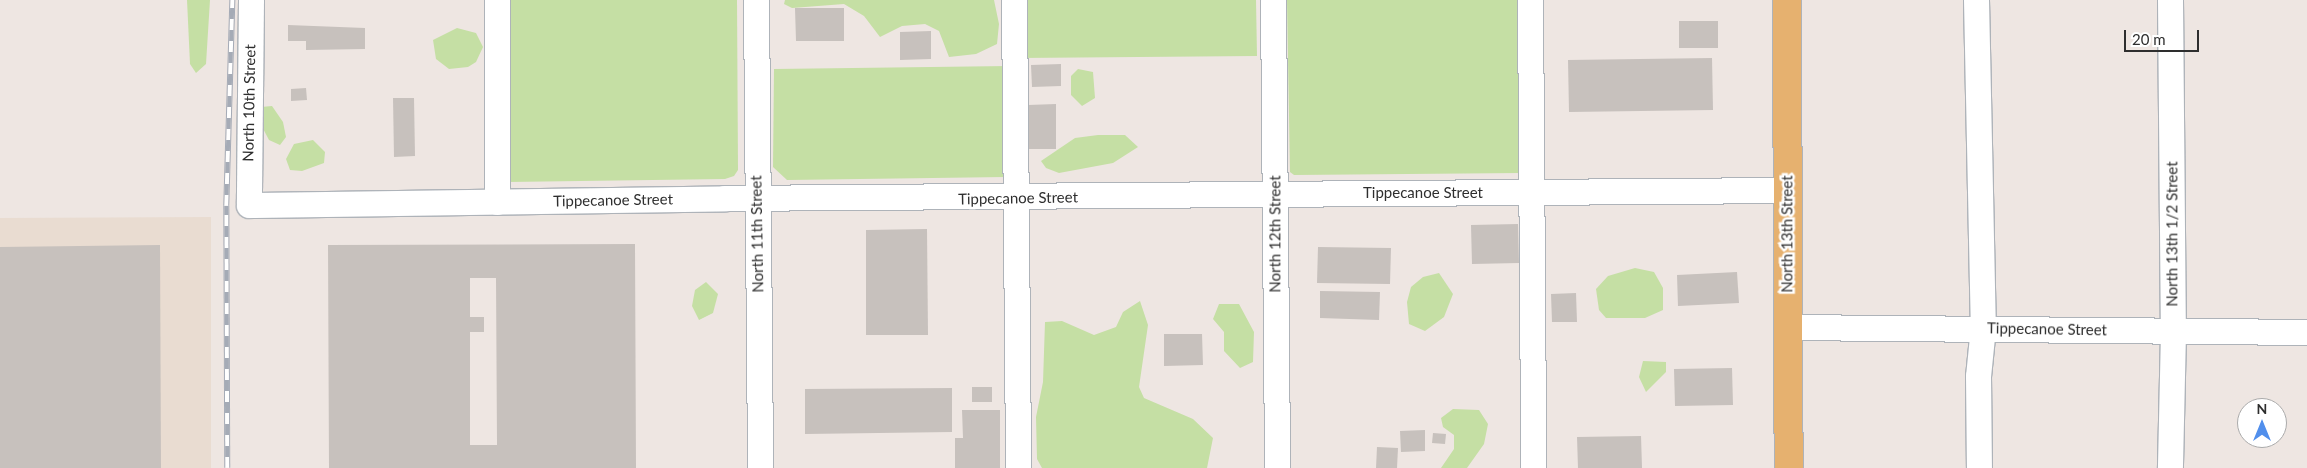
<!DOCTYPE html>
<html>
<head>
<meta charset="utf-8">
<style>
  body { margin:0 }
  #map { position:relative; width:2307px; height:468px; overflow:hidden; background:#eee6e2; font-family:Lato,sans-serif }
  div>[style] { position:absolute }
  [style*='--x'] { left:calc(var(--x)*1px); top:calc(var(--y)*1px); width:calc(var(--w)*1px); rotate:calc(var(--a)*1deg) }
  .education>* { inset:0; background:#e9dcd1 }
  .green>* { inset:0; background:#c5dfa4 }
  .building>* { inset:0; background:#c7c1bd }
  .roads { filter:drop-shadow(1px 0 #aeb3b9) drop-shadow(-1px 0 #aeb3b9) drop-shadow(0 1px #aeb3b9) drop-shadow(0 -1px #aeb3b9) }
  .minor>* { height:25px; margin:-12.5px; padding:0 12.5px; transform-origin:12.5px; border-radius:12.5px; background:#fff }
  .major>* { height:28px; margin:-14px; padding:0 14px; transform-origin:14px; border-radius:14px; background:#e6b16f }
  .rail>* { height:5.5px; margin-top:-2.75px; transform-origin:0; background:repeating-linear-gradient(90deg,#fff 0 11px,#a5abb6 0 22px); box-sizing:border-box; border-block:1px solid #a5abb6 }
  span { translate:-50% -50%; white-space:nowrap; text-align:center; line-height:1.15; -webkit-text-stroke:5px #fff; paint-order:stroke }
  .street-label { font-size:15px; color:#2e2e2e }
  .north { position:absolute; left:2237px; top:398px; width:50px; height:50px; box-sizing:border-box; background:#fff; border:1px solid #ababab; border-radius:50%; rotate:0deg; font-size:14px; font-weight:700; line-height:20px; text-align:center; color:#2e2e2e }
  .north::after { content:''; display:block; margin:auto; width:18px; height:22px; background:#518fec; clip-path:polygon(50% 0,100% 100%,50% 72%,0 100%) }
  .scale { position:absolute; left:2124px; top:30px; width:75px; height:22px; box-sizing:border-box; border:2px solid #2e2e2e; border-top:0; padding-left:6px; font-size:15px; line-height:18px; white-space:nowrap; color:#2e2e2e; -webkit-text-stroke:4px #fff; paint-order:stroke }
</style>
</head>
<body>
<div id="map">
  <div class="education">
    <div style="clip-path:polygon(211px 217px,211px 468px,0 468px,0 218px)"></div>
  </div>
  <div class="green">
    <div style="clip-path:polygon(187px 0,210px 0,206px 64px,196px 73px,190px 64px)"></div>
    <div style="clip-path:polygon(501px 0,737px 0,738px 170px,734px 176px,725px 179px,507px 182px)"></div>
    <div style="clip-path:polygon(785px 0,994px 0,999px 24px,997px 44px,976px 54px,949px 57px,939px 31px,925px 24px,902px 26px,880px 37px,864px 16px,844px 4px,792px 8px,784px 4px)"></div>
    <div style="clip-path:polygon(1019px 0,1256px 0,1257px 56px,1019px 58px)"></div>
    <div style="clip-path:polygon(1287px 0,1525px 0,1521px 173px,1294px 175px,1290px 172px)"></div>
    <div style="clip-path:polygon(457px 28px,476px 33px,483px 47px,476px 62px,468px 67px,449px 69px,436px 59px,433px 40px)"></div>
    <div style="clip-path:polygon(1009px 66px,1005px 177px,787px 180px,773px 167px,774px 69px)"></div>
    <div style="clip-path:polygon(1078px 69px,1093px 72px,1095px 98px,1082px 106px,1071px 95px,1071px 76px)"></div>
    <div style="clip-path:polygon(272px 106px,283px 122px,286px 137px,280px 145px,269px 140px,259px 121px,261px 107px)"></div>
    <div style="clip-path:polygon(1098px 135px,1125px 135px,1138px 147px,1113px 163px,1059px 173px,1046px 168px,1041px 161px,1075px 138px)"></div>
    <div style="clip-path:polygon(313px 140px,325px 152px,324px 163px,302px 171px,290px 170px,286px 159px,294px 144px)"></div>
    <div style="clip-path:polygon(1635px 268px,1654px 272px,1663px 288px,1663px 310px,1645px 318px,1606px 318px,1599px 310px,1596px 289px,1608px 276px)"></div>
    <div style="clip-path:polygon(1439px 273px,1453px 294px,1444px 317px,1425px 331px,1409px 324px,1407px 302px,1411px 287px,1423px 277px)"></div>
    <div style="clip-path:polygon(706px 282px,718px 294px,713px 313px,699px 320px,692px 306px,695px 290px)"></div>
    <div style="clip-path:polygon(1140px 301px,1148px 325px,1139px 387px,1144px 398px,1193px 419px,1213px 438px,1207px 468px,1042px 468px,1037px 459px,1036px 417px,1043px 382px,1045px 322px,1062px 321px,1094px 335px,1116px 327px,1123px 312px)"></div>
    <div style="clip-path:polygon(1219px 304px,1239px 304px,1254px 332px,1253px 362px,1240px 368px,1224px 351px,1224px 332px,1213px 319px)"></div>
    <div style="clip-path:polygon(1643px 361px,1666px 362px,1666px 372px,1646px 392px,1639px 377px)"></div>
    <div style="clip-path:polygon(1453px 409px,1479px 410px,1488px 424px,1484px 444px,1467px 468px,1441px 468px,1454px 449px,1454px 435px,1443px 427px,1441px 418px)"></div>
  </div>
  <div class="building">
    <div style="clip-path:polygon(795px 8px,844px 8px,844px 41px,796px 41px)"></div>
    <div style="clip-path:polygon(1679px 21px,1718px 21px,1718px 48px,1679px 48px)"></div>
    <div style="clip-path:polygon(288px 25px,365px 28px,365px 49px,306px 50px,306px 41px,288px 41px)"></div>
    <div style="clip-path:polygon(931px 31px,931px 59px,900px 60px,900px 32px)"></div>
    <div style="clip-path:polygon(1712px 58px,1713px 110px,1569px 112px,1568px 60px)"></div>
    <div style="clip-path:polygon(1061px 64px,1061px 86px,1032px 87px,1031px 65px)"></div>
    <div style="clip-path:polygon(306px 88px,307px 100px,291px 101px,291px 89px)"></div>
    <div style="clip-path:polygon(393px 98px,414px 98px,415px 156px,394px 157px)"></div>
    <div style="clip-path:polygon(1056px 104px,1056px 149px,1029px 149px,1028px 105px)"></div>
    <div style="clip-path:polygon(1518px 224px,1519px 263px,1472px 264px,1471px 225px)"></div>
    <div style="clip-path:polygon(927px 229px,928px 335px,866px 335px,866px 230px)"></div>
    <div style="clip-path:polygon(evenodd,635px 244px,636px 468px,329px 468px,328px 245px,635px 244px,470px 278px,496px 278px,497px 445px,470px 445px,470px 332px,484px 332px,484px 317px,470px 317px,470px 278px)"></div>
    <div style="clip-path:polygon(160px 245px,161px 468px,0 468px,0 247px)"></div>
    <div style="clip-path:polygon(1318px 247px,1391px 248px,1390px 284px,1317px 283px)"></div>
    <div style="clip-path:polygon(1737px 272px,1739px 303px,1678px 306px,1677px 275px)"></div>
    <div style="clip-path:polygon(1320px 291px,1380px 292px,1379px 320px,1320px 318px)"></div>
    <div style="clip-path:polygon(1576px 293px,1577px 322px,1552px 322px,1551px 294px)"></div>
    <div style="clip-path:polygon(1164px 334px,1202px 334px,1203px 365px,1164px 366px)"></div>
    <div style="clip-path:polygon(1732px 368px,1733px 405px,1675px 406px,1674px 369px)"></div>
    <div style="clip-path:polygon(972px 387px,992px 387px,992px 402px,972px 402px)"></div>
    <div style="clip-path:polygon(952px 388px,952px 432px,805px 434px,805px 389px)"></div>
    <div style="clip-path:polygon(962px 410px,1000px 410px,1000px 468px,955px 468px,955px 438px,963px 438px)"></div>
    <div style="clip-path:polygon(1425px 430px,1425px 451px,1401px 452px,1400px 431px)"></div>
    <div style="clip-path:polygon(1433px 433px,1446px 434px,1445px 444px,1432px 443px)"></div>
    <div style="clip-path:polygon(1641px 436px,1642px 468px,1578px 468px,1577px 437px)"></div>
    <div style="clip-path:polygon(1377px 447px,1398px 448px,1397px 468px,1376px 468px)"></div>
  </div>
  <div class="roads">
    <div class="minor">
      <div style="--x:251;--y:0;--w:205;--a:90.6"></div>
      <div style="--x:249;--y:205;--w:475;--a:-0.8"></div>
      <div style="--x:724;--y:198;--w:1063;--a:-0.43"></div>
      <div style="--x:497;--y:0;--w:202;--a:90"></div>
      <div style="--x:756;--y:0;--w:468;--a:89.5"></div>
      <div style="--x:1014;--y:0;--w:468;--a:89.5"></div>
      <div style="--x:1273;--y:0;--w:468;--a:89.5"></div>
      <div style="--x:1530;--y:0;--w:468;--a:89.6"></div>
      <div style="--x:1976;--y:0;--w:327;--a:88.8"></div>
      <div style="--x:1983;--y:327;--w:49;--a:95.8"></div>
      <div style="--x:1978;--y:376;--w:92;--a:89.4"></div>
      <div style="--x:2170;--y:0;--w:332;--a:89.5"></div>
      <div style="--x:2173;--y:332;--w:136;--a:91.3"></div>
      <div style="--x:1788;--y:327;--w:519;--a:0.55"></div>
    </div>
    <div class="major">
      <div style="--x:1787;--y:0;--w:468;--a:89.8"></div>
    </div>
  </div>
  <div class="rail">
    <div style="--x:227;--y:468;--w:262;--a:-90.2"></div>
    <div style="--x:226;--y:206;--w:206;--a:-88.3"></div>
  </div>
  <div class="street-label">
    <span style="left:249px;top:103px;rotate:-89deg">North 10th Street</span>
    <span style="left:1423px;top:193px">Tippecanoe Street</span>
    <span style="left:1018px;top:198px;rotate:-1deg">Tippecanoe Street</span>
    <span style="left:613px;top:200px;rotate:-1deg">Tippecanoe Street</span>
    <span style="left:757px;top:234px;rotate:-91deg">North 11th Street</span>
    <span style="left:1275px;top:234px;rotate:-90deg">North 12th Street</span>
    <span style="left:1787px;top:234px;rotate:-90deg">North 13th Street</span>
    <span style="left:2172px;top:234px;rotate:-90deg">North 13th 1/2 Street</span>
    <span style="left:2047px;top:329px;rotate:1deg">Tippecanoe Street</span>
  </div>
  <div class="north">N</div>
  <div class="scale">20 m</div>
</div>
</body>
</html>
